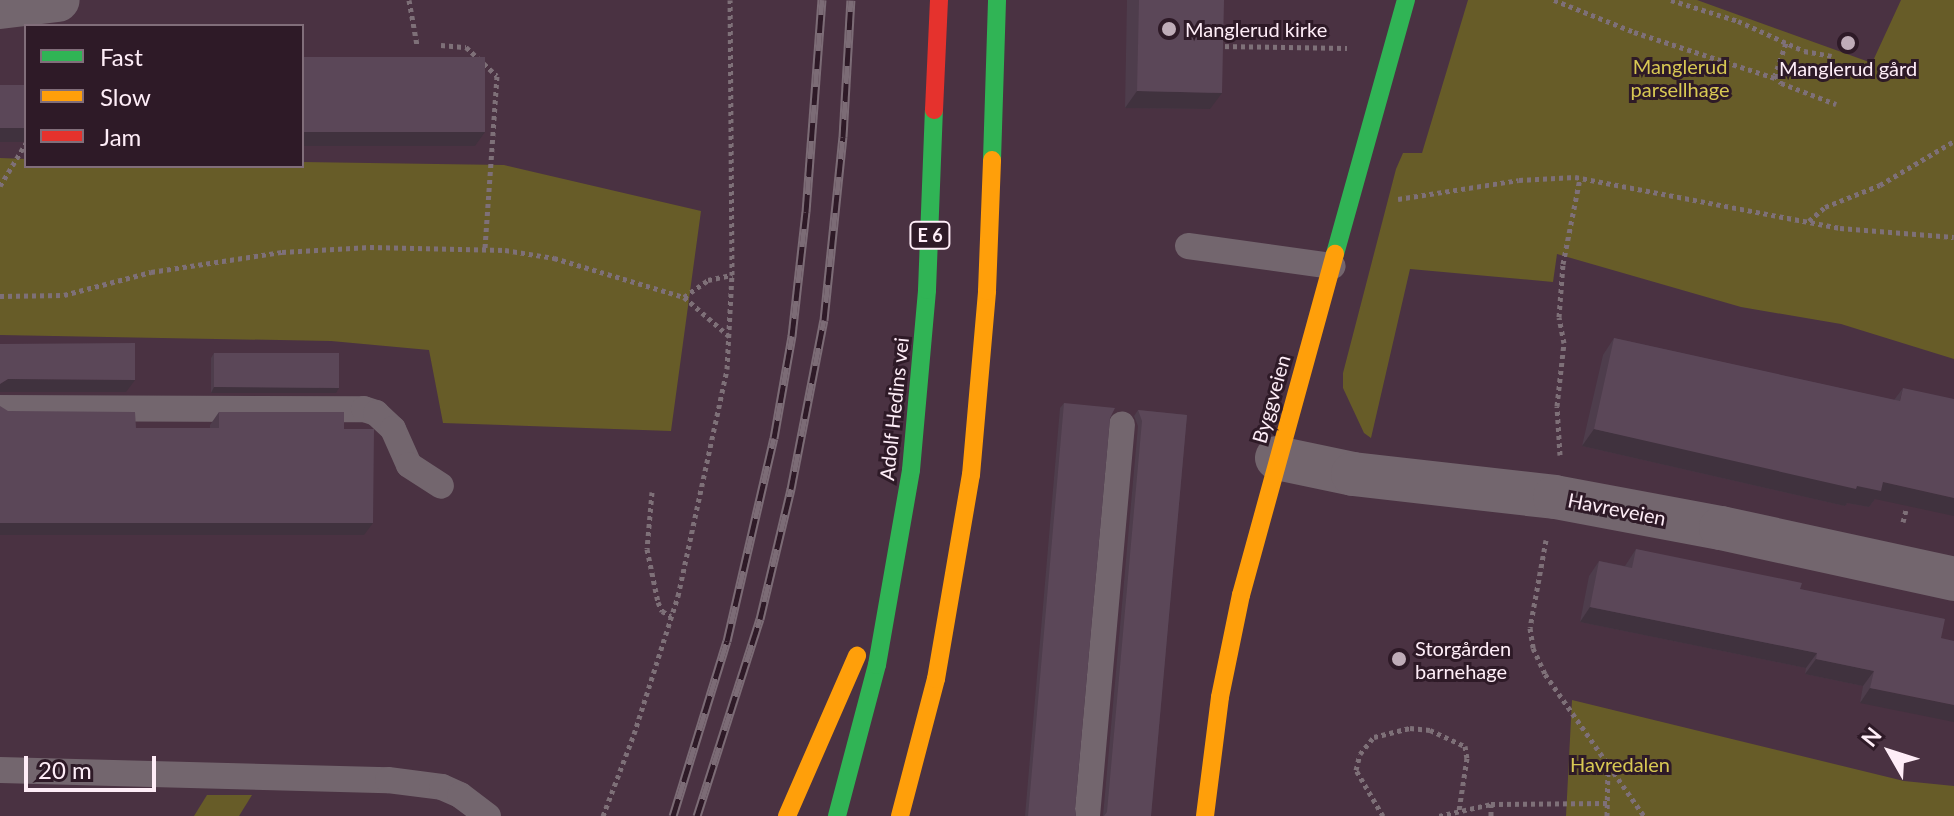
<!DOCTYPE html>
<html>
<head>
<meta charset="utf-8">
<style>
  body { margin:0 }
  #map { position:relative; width:1954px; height:816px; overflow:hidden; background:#4a3242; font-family:Lato,sans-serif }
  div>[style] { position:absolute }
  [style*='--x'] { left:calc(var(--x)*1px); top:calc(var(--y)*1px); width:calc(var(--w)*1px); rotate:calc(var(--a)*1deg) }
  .green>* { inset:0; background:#675c28 }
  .path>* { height:5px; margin-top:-2.5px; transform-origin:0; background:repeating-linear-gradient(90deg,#7e7078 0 4px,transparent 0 8px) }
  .lane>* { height:26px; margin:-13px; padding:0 13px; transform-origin:13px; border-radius:13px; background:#73666e }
  .street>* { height:44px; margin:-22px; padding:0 22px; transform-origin:22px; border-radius:22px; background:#73666e }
  .fast>* { height:18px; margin:-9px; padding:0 9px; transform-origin:9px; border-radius:9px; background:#30b455 }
  .slow>* { height:18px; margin:-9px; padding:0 9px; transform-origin:9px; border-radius:9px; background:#ff9f0a }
  .jam>* { height:18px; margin:-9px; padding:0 9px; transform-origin:9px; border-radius:9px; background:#e5322d }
  .rail>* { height:9px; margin-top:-4.5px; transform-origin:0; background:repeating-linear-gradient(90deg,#2e1a27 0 18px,#7c6c76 0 36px); box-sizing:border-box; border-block:2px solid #7c6c76 }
  .wall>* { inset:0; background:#4e3d4c }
  .shaded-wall>* { inset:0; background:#40323e }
  .building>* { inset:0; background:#5b4758 }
  .dots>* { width:22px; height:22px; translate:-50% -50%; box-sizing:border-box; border:4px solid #2e1a27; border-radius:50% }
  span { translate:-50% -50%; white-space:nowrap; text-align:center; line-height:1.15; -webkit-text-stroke:6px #2e1a27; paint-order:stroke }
  .shield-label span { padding:2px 6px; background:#2e1a27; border:2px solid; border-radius:6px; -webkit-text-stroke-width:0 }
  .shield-label { font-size:18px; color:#feedf7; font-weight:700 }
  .poi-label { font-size:20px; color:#feedf7 }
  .left { translate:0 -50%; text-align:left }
  .park-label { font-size:20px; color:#d8c853 }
  .street-label { font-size:20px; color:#feedf7 }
  .legend { position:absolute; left:24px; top:24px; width:280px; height:144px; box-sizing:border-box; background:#2e1a27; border:2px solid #816e7a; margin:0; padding:10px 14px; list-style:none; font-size:24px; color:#feedf7 }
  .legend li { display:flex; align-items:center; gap:16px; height:40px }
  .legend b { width:40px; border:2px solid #816e7a }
  .north { position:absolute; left:1850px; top:712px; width:80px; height:80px; -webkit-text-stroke:6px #2e1a27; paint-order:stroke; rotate:309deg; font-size:22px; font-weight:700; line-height:32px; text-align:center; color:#feedf7 }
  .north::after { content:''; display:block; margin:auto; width:28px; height:36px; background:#feedf7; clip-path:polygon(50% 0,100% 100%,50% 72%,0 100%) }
  .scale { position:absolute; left:24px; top:756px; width:132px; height:36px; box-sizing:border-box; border:4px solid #feedf7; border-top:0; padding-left:10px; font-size:24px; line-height:28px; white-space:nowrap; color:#feedf7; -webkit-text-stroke:6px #2e1a27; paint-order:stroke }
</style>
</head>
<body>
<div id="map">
  <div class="green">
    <div style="clip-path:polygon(1468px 0,1697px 0,1872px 63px,1901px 0,1954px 0,1954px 359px,1841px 324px,1741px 307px,1557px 254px,1553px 282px,1410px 269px,1371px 438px,1364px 433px,1343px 388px,1343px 373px,1396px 169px,1403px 153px,1422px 153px)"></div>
    <div style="clip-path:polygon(0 158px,26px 159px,26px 166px,302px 166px,302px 162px,504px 165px,701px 211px,671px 431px,443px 423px,429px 350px,331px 341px,0 335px)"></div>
    <div style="clip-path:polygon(1572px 700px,1904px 781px,1954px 786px,1954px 816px,1566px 816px)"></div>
    <div style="clip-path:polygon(207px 795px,252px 795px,239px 816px,194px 816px)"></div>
  </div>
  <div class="path">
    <div style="--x:409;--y:0;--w:46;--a:79.9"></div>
    <div style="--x:1554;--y:0;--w:86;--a:21.8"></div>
    <div style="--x:1634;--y:32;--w:151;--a:18.1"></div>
    <div style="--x:1671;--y:0;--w:70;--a:17.4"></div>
    <div style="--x:1738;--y:21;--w:72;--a:24.4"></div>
    <div style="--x:1804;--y:51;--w:28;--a:10"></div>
    <div style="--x:1786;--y:43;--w:34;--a:109"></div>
    <div style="--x:1775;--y:75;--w:10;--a:53"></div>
    <div style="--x:1781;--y:83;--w:59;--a:20.9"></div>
    <div style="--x:441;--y:45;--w:25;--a:5"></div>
    <div style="--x:466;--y:47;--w:42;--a:43.1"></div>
    <div style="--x:497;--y:76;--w:172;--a:94"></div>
    <div style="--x:1217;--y:46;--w:130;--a:0.9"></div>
    <div style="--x:0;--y:186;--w:50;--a:-58.8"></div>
    <div style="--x:1398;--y:199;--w:122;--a:-8.9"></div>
    <div style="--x:1519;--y:180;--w:56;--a:-3.1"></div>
    <div style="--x:1575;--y:177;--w:270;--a:10.9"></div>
    <div style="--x:1840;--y:228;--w:114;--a:4.5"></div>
    <div style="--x:1809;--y:221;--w:21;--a:-41"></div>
    <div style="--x:1825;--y:207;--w:59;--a:-21.8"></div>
    <div style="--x:1880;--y:185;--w:86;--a:-30.7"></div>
    <div style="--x:0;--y:296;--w:64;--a:-0.9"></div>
    <div style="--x:64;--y:295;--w:90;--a:-14.8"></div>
    <div style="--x:151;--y:272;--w:133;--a:-8.7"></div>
    <div style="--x:282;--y:252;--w:88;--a:-3.3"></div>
    <div style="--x:370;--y:247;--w:135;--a:1.3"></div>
    <div style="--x:505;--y:250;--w:50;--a:9.3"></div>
    <div style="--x:554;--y:258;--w:136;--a:16.7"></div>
    <div style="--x:684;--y:297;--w:29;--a:-35"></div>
    <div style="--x:708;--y:280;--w:25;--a:-12"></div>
    <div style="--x:684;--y:297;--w:60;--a:40.9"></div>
    <div style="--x:1560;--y:455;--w:49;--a:-93.5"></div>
    <div style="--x:1557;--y:406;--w:63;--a:-83.7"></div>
    <div style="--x:1564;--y:343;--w:26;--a:-101"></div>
    <div style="--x:1559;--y:317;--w:53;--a:-85.7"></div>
    <div style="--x:1563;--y:264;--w:88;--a:-78.8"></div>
    <div style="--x:652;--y:492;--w:57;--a:95"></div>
    <div style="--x:647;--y:549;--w:54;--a:78.3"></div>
    <div style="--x:658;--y:602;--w:10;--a:66"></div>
    <div style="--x:662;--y:611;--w:10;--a:29"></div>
    <div style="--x:1903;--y:522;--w:12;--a:-76"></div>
    <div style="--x:1546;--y:540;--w:89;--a:100.3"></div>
    <div style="--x:1530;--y:628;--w:20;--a:81"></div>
    <div style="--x:1533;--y:648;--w:29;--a:65"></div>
    <div style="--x:1545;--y:674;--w:173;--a:55.1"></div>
    <div style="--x:1491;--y:804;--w:12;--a:90"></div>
    <div style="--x:603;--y:816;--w:88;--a:-69.3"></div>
    <div style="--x:634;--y:734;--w:145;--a:-72.3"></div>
    <div style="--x:678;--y:596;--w:232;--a:-77.8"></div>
    <div style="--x:727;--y:369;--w:94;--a:-87"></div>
    <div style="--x:732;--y:275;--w:275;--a:-90.4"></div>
    <div style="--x:1383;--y:816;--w:53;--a:-120.4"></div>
    <div style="--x:1356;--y:770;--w:16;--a:-76"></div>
    <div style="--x:1360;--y:754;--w:22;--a:-51"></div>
    <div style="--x:1374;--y:737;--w:37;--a:-14"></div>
    <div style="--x:1410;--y:728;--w:20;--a:6"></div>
    <div style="--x:1430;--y:730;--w:38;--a:25"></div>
    <div style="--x:1465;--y:746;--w:12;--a:81"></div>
    <div style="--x:1467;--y:758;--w:53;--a:98.7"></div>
    <div style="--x:1439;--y:816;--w:53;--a:-13"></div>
    <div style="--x:1491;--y:804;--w:116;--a:-0.5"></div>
    <div style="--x:1607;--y:816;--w:51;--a:-88.9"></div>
  </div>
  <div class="lane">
    <div style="--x:1188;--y:246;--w:146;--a:7.9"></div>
    <div style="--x:0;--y:408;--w:364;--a:0.2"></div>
    <div style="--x:364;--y:409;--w:13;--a:18"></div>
    <div style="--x:376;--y:413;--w:23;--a:43"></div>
    <div style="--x:393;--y:429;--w:39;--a:66"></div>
    <div style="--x:409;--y:465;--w:38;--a:33"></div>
    <div style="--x:0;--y:770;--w:388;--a:1.5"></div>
    <div style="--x:388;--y:780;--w:54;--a:7.4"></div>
    <div style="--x:442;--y:787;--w:20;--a:24"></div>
    <div style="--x:460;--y:795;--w:35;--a:37"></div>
    <div style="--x:1087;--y:816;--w:393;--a:-84.9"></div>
  </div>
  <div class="street">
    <div style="--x:0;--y:7;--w:58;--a:-6.9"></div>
    <div style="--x:1277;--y:458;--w:78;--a:11.9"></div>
    <div style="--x:1353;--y:474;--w:203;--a:6.5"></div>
    <div style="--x:1555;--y:497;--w:169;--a:10.6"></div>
    <div style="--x:1721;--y:528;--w:239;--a:12.3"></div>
  </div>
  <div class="fast">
    <div style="--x:992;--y:160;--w:160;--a:-88.2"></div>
    <div style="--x:1335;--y:254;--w:264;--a:-74.4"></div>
    <div style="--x:837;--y:816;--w:156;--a:-75.2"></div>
    <div style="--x:877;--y:665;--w:198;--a:-80.1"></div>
    <div style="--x:911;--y:470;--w:181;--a:-84.9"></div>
    <div style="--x:927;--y:290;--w:180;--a:-87.8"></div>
  </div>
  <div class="slow">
    <div style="--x:787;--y:816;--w:175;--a:-66.4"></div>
    <div style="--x:900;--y:816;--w:142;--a:-75.3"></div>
    <div style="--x:936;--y:679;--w:207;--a:-80.3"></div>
    <div style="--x:971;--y:475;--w:185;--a:-85"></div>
    <div style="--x:987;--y:291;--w:131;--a:-87.8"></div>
    <div style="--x:1205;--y:816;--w:120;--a:-82.8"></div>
    <div style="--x:1220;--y:697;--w:104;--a:-78.4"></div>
    <div style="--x:1241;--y:595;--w:354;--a:-74.6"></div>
  </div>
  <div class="jam">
    <div style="--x:934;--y:110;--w:110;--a:-87.4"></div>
  </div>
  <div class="rail">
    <div style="--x:673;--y:816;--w:183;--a:-72.9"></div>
    <div style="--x:727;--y:641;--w:208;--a:-77"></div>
    <div style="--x:774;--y:438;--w:104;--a:-80"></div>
    <div style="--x:792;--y:336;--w:125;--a:-83.6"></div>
    <div style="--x:806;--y:212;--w:213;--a:-85.7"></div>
    <div style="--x:697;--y:816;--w:207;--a:-72.3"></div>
    <div style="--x:760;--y:619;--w:134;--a:-76.6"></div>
    <div style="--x:791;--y:489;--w:172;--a:-79"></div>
    <div style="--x:824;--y:320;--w:184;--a:-84.1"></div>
    <div style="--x:843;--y:137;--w:137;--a:-86.7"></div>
  </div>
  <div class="wall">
    <div style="clip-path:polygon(1127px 0,1224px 0,1210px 109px,1125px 108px)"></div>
    <div style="clip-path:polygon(1614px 338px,1894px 400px,1903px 388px,1875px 499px,1869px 507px,1847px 503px,1845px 506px,1582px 446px,1603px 355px)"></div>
    <div style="clip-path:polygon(214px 353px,336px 393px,211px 393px,211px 358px)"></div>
    <div style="clip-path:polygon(1064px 403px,1110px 418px,1075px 809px,1076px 816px,1025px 816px,1060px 408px)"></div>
    <div style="clip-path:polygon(1138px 410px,1187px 415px,1151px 816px,1103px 816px,1138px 426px,1134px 416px)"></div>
    <div style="clip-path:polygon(8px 411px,136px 428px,210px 428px,210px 425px,219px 412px,344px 429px,364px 535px)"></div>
    <div style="clip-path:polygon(1636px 549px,1800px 589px,1945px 619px,1860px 703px,1863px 686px,1805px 674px,1806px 668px,1580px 622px,1589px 576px,1599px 561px,1625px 566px)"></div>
  </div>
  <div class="shaded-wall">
    <div style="clip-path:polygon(1137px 91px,1222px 93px,1210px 109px,1125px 108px)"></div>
    <div style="clip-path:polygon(0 128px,26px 128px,26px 142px,0 142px)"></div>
    <div style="clip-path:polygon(302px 132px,485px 132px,475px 146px,302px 146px)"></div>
    <div style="clip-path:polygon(8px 379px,135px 380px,126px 392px,0 392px,0 384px)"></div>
    <div style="clip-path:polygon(214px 387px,339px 388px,336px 393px,211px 393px)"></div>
    <div style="clip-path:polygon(1594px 429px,1857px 486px,1883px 482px,1954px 498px,1954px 516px,1875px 499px,1869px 507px,1847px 503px,1845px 506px,1582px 446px)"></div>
    <div style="clip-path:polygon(0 523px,373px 523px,364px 535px,0 535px)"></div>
    <div style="clip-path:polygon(1590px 607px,1817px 653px,1806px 668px,1580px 622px)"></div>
    <div style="clip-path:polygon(1816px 659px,1874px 671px,1863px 686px,1805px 674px)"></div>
    <div style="clip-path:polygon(1870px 688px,1954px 705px,1954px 722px,1860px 703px)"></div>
  </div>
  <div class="building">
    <div style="clip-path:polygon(1139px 0,1224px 0,1222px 93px,1137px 91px)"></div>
    <div style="clip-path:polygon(302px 57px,485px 57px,485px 132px,302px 132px)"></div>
    <div style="clip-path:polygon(0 85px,26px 85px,26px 128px,0 128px)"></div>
    <div style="clip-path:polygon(1614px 338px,1900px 401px,1903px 388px,1954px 399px,1954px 498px,1883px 482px,1881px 491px,1857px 486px,1856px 489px,1594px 429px)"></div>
    <div style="clip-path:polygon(135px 343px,135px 380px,8px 379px,0 384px,0 344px)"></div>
    <div style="clip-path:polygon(214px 353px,339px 353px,339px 388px,214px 387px)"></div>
    <div style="clip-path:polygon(1064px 403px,1115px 408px,1110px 418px,1075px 809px,1076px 816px,1028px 816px)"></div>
    <div style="clip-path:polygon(0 406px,8px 411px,135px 412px,136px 428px,219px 428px,219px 412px,344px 412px,344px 429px,374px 429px,373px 523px,0 523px)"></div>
    <div style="clip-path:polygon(1138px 410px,1187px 415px,1151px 816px,1104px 816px,1107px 812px,1142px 421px)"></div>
    <div style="clip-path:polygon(1636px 549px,1802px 583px,1800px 589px,1945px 619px,1941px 638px,1954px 641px,1954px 705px,1870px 688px,1874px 671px,1816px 659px,1817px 653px,1590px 607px,1599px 561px,1632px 568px)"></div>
  </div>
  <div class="dots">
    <div style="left:1169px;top:29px;background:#bfacb8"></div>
    <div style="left:1848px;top:43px;background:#bfacb8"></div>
    <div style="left:1399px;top:659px;background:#bfacb8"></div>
  </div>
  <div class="shield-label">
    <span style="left:930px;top:235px">E 6</span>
  </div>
  <div class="poi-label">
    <span class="left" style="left:1185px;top:29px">Manglerud kirke</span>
    <span style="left:1848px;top:68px">Manglerud gård</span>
    <span class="left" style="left:1415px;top:660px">Storgården<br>barnehage</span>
  </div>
  <div class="park-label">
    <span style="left:1680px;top:78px">Manglerud<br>parsellhage</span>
    <span style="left:1620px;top:764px">Havredalen</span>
  </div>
  <div class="street-label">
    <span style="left:1271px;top:399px;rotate:-74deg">Byggveien</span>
    <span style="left:894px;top:409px;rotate:-84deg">Adolf Hedins vei</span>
    <span style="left:1617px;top:509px;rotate:11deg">Havreveien</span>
  </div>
  <ul class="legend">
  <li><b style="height:10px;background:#30b455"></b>Fast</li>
  <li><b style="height:10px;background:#ff9f0a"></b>Slow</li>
  <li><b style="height:10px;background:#e5322d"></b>Jam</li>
  </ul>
  <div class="north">N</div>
  <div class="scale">20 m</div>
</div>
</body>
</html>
